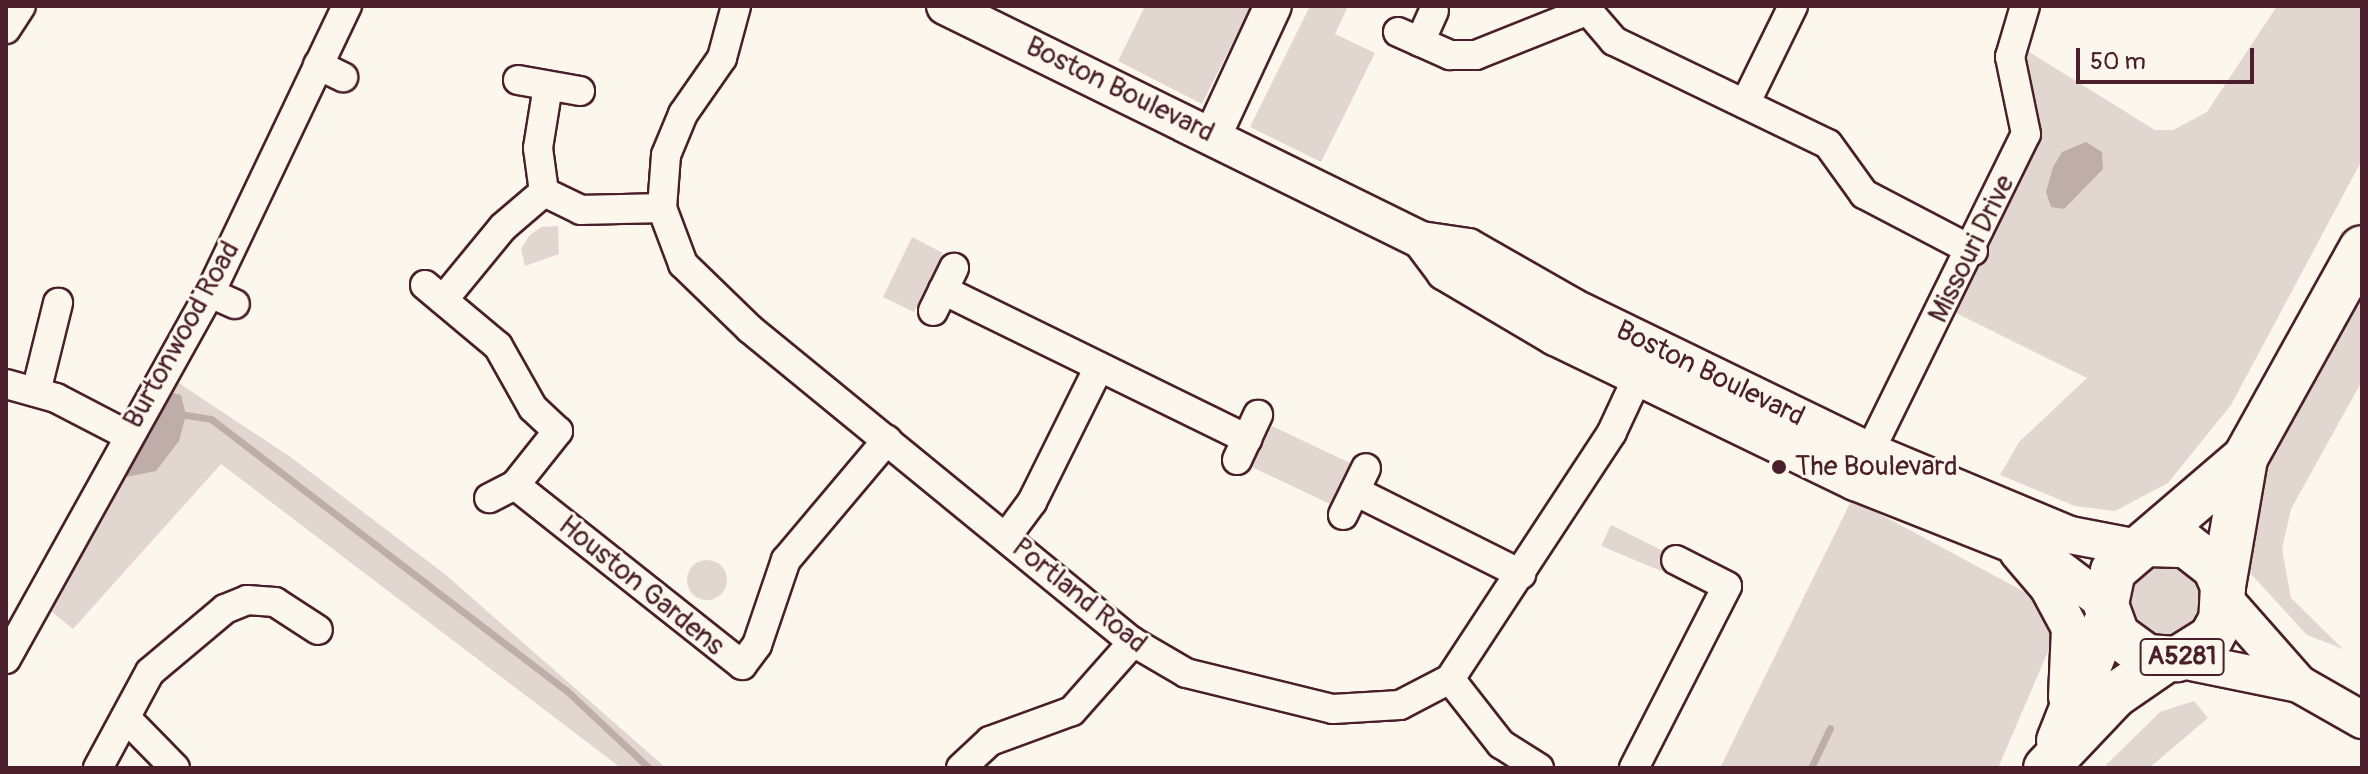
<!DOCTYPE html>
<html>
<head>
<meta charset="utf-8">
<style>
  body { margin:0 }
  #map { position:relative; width:2368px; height:774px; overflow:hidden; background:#fbf7ec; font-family:Pangolin,sans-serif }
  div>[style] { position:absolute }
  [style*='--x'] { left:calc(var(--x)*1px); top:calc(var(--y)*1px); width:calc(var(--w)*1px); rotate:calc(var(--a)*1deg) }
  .green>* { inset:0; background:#e2d7d0 }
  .round { border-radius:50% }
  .water>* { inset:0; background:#bfadaa }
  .stream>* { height:7px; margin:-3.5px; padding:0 3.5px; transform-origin:3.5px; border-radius:3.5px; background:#bfadaa }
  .roads { filter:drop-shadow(2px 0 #4a1f2b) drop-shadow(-2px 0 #4a1f2b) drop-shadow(0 2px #4a1f2b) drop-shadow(0 -2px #4a1f2b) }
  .minor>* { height:28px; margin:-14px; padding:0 14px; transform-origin:14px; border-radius:14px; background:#fbf7ec }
  .tertiary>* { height:36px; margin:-18px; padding:0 18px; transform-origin:18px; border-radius:18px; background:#fbf7ec }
  .primary>* { height:44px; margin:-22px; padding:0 22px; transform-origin:22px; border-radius:22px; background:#fbf7ec }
  .dots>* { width:22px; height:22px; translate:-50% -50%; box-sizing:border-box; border:4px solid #fbf7ec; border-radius:50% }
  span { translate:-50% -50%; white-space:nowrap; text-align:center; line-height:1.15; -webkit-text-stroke:6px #fbf7ec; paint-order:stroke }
  .shield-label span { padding:2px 6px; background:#fbf7ec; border:2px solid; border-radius:6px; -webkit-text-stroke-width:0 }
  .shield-label { font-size:26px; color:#4a1f2b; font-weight:700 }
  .street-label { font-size:28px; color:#4a1f2b }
  .poi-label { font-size:28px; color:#4a1f2b }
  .left { translate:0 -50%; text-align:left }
  .frame { position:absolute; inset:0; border:8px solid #4a1f2b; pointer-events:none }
  .scale { position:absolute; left:2076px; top:48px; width:178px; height:36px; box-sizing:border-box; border:4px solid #4a1f2b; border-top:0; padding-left:10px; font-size:24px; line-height:28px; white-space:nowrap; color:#4a1f2b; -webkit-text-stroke:6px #fbf7ec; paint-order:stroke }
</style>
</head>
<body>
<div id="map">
  <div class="green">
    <div style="clip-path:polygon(1145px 6px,1251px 6px,1202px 104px,1118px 61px)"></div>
    <div style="clip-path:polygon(1310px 6px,1348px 6px,1335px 34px,1375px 53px,1321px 162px,1250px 127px)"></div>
    <div style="clip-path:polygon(2277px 6px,2362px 6px,2362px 160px,2231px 405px,2168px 483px,2115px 511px,2075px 506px,2000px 475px,2019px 442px,2087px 378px,1948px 309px,2033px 136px,2013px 42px,2155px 130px,2173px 130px,2207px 112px)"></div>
    <div style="clip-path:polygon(558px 226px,559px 254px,525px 266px,521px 249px,529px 236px,541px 227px)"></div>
    <div style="clip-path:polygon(912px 237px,943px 253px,914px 312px,883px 297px)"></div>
    <div style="clip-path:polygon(2362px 268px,2362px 381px,2291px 509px,2282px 549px,2291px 598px,2343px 649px,2307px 635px,2239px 561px,2239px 517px)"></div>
    <div style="clip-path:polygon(162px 372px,292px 458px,446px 575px,666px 768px,621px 768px,221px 464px,73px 629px,36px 599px)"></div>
    <div style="clip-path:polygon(1272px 426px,1350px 463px,1330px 504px,1252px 467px)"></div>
    <div style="clip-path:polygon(1852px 499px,2036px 598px,2056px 633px,1998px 768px,1720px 768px)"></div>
    <div style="clip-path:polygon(1611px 525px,1669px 554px,1661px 571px,1601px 546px)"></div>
    <div class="round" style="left:687px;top:560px;width:40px;height:40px"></div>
    <div style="clip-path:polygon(2147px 562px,2190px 568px,2205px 593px,2201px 622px,2179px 642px,2141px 638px,2121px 592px)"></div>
    <div style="clip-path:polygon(2194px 701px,2208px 718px,2149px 768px,2103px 768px,2160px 712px)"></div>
  </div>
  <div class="water">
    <div style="clip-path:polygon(2086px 142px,2102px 152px,2103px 169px,2064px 209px,2051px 207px,2046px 192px,2053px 167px,2062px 152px)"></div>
    <div style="clip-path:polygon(169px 392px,181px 395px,186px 415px,179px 441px,156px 471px,121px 478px)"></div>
  </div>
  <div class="stream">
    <div style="--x:186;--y:415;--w:25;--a:9"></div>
    <div style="--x:211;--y:419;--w:447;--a:37.4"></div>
    <div style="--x:566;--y:690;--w:114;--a:43.2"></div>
    <div style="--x:1811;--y:768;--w:44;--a:-64.6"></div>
  </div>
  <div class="roads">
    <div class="minor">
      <div style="--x:736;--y:6;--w:54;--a:105.1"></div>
      <div style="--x:722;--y:58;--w:68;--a:124.9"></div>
      <div style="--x:683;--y:114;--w:44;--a:112.5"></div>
      <div style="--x:666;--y:155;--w:53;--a:94.3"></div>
      <div style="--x:662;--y:208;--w:60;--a:69.4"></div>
      <div style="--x:683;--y:264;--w:93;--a:44.1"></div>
      <div style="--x:750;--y:329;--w:495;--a:39.3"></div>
      <div style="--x:1133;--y:642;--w:61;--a:30.3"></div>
      <div style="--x:1186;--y:673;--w:151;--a:13.8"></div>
      <div style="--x:1333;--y:709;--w:67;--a:-3.4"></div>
      <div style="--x:1400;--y:705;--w:56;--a:-27.5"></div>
      <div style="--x:1450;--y:679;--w:295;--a:-56.7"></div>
      <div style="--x:1612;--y:432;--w:81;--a:-65"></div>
      <div style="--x:1584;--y:6;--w:46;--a:49.4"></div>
      <div style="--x:1614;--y:41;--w:237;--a:25.7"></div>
      <div style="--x:1828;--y:144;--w:62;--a:54.2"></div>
      <div style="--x:1864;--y:194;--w:123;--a:27.6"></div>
      <div style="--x:6;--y:29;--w:27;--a:-57"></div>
      <div style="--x:1398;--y:32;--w:57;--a:23.9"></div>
      <div style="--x:1450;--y:55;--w:26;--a:0"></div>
      <div style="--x:1476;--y:55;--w:118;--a:-21.8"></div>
      <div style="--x:1420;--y:42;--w:34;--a:-66"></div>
      <div style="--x:318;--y:65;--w:28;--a:26"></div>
      <div style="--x:518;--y:80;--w:63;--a:10.1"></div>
      <div style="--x:1745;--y:104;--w:109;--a:-63.9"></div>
      <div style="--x:544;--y:192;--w:44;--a:-97.8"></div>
      <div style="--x:538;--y:148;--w:63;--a:-80.8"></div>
      <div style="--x:425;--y:285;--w:95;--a:39.9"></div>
      <div style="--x:498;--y:346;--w:71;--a:60.6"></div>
      <div style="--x:533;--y:408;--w:34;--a:43"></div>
      <div style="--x:558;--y:431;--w:69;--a:128.5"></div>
      <div style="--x:515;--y:485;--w:29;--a:153"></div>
      <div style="--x:943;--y:290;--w:339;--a:26.1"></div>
      <div style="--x:210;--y:293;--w:27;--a:24"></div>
      <div style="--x:443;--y:300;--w:94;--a:-50.6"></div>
      <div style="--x:503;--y:227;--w:54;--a:-40.5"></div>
      <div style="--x:544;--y:192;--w:41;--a:25.9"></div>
      <div style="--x:581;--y:210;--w:81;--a:-1.4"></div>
      <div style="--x:933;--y:311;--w:48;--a:-64"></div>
      <div style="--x:6;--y:384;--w:52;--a:15.6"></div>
      <div style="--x:56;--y:398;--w:80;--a:27.5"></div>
      <div style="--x:36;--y:392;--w:92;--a:-76.1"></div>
      <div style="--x:1237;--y:460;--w:50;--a:-65"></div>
      <div style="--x:1861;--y:469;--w:373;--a:-63.8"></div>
      <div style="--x:2026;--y:134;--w:79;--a:-101.7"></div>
      <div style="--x:2010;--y:57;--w:53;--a:-73.6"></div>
      <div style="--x:515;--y:485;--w:290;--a:38.4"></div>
      <div style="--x:742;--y:665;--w:25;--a:-53"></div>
      <div style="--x:757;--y:645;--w:90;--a:-71.2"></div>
      <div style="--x:786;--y:560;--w:157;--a:-49.9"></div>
      <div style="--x:1355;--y:491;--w:186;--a:26.6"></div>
      <div style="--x:1343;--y:515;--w:52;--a:-63.9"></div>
      <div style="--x:1006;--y:537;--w:44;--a:-53.4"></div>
      <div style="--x:1032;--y:502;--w:151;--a:-63.6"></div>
      <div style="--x:6;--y:659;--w:419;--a:-60.9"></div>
      <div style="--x:210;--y:293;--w:318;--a:-64.5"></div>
      <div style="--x:1450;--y:679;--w:83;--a:51.9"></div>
      <div style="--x:1501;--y:744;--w:45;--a:32.3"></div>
      <div style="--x:126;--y:718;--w:70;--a:45.6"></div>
      <div style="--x:98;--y:768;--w:109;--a:-61.6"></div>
      <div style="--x:150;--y:672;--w:98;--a:-40"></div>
      <div style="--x:225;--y:609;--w:24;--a:-22"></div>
      <div style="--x:247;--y:600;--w:28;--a:4"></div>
      <div style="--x:275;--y:602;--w:51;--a:33.1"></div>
      <div style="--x:961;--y:768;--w:40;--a:-43"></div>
      <div style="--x:990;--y:741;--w:87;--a:-20.1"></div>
      <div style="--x:1072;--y:711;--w:92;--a:-48.5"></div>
      <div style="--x:1634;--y:768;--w:204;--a:-62.9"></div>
      <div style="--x:1727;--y:586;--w:57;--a:-153"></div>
    </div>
    <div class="tertiary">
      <div style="--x:945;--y:6;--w:530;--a:26.18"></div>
      <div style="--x:1421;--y:240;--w:48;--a:8.5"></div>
      <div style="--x:1468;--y:247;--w:121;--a:29.7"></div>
      <div style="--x:1573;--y:307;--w:329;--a:25.9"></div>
      <div style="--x:1869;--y:451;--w:218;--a:22.7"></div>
      <div style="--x:2070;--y:535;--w:69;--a:10.8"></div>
      <div style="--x:1213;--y:135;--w:142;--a:-65.1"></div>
      <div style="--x:1421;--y:240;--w:40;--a:53"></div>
      <div style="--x:1445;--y:272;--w:128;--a:30.6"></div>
      <div style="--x:1555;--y:337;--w:333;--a:25.8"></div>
      <div style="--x:1855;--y:482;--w:203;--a:21.6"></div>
      <div style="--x:2044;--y:557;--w:78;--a:37.2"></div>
      <div style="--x:2018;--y:552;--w:46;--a:49.4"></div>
      <div style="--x:2048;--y:587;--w:47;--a:61.8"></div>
      <div style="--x:2070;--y:628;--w:69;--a:92.5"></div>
      <div style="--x:2225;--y:600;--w:112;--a:48.6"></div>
      <div style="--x:2177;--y:659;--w:125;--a:11.6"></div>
      <div style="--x:2299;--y:684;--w:73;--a:29.7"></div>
    </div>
    <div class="primary">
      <div style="--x:2148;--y:544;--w:38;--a:2"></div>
      <div style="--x:2186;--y:545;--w:37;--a:38"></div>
      <div style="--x:2215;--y:568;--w:20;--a:66"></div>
      <div style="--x:2223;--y:586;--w:34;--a:93"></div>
      <div style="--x:2221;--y:620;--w:21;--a:119"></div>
      <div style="--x:2211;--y:638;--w:40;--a:148"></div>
      <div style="--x:2177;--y:659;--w:30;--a:-176"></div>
      <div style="--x:2147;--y:657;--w:37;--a:-144"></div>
      <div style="--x:2117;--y:635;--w:33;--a:-110"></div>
      <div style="--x:2106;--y:604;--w:34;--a:-78"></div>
      <div style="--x:2113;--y:571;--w:174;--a:-40.6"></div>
      <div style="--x:2245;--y:458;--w:240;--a:-60.9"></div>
      <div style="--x:2223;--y:586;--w:130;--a:-80.2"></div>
      <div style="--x:2059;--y:741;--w:132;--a:-68.3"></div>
      <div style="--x:2046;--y:768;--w:100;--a:-46.6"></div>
      <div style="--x:2115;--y:695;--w:62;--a:-34.5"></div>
    </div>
  </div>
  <div class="dots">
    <div style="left:1779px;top:467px;background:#4a1f2b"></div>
  </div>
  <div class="shield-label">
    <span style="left:2182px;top:657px">A5281</span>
  </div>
  <div class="street-label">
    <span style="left:1120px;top:90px;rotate:26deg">Boston Boulevard</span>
    <span style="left:1972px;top:249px;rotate:-64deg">Missouri Drive</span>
    <span style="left:182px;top:335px;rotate:-61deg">Burtonwood Road</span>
    <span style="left:1710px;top:374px;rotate:26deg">Boston Boulevard</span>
    <span style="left:641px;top:586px;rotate:39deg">Houston Gardens</span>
    <span style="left:1079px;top:596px;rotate:39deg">Portland Road</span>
  </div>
  <div class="poi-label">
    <span class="left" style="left:1795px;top:467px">The Boulevard</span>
  </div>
  <div class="frame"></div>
  <div class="scale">50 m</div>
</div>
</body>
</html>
